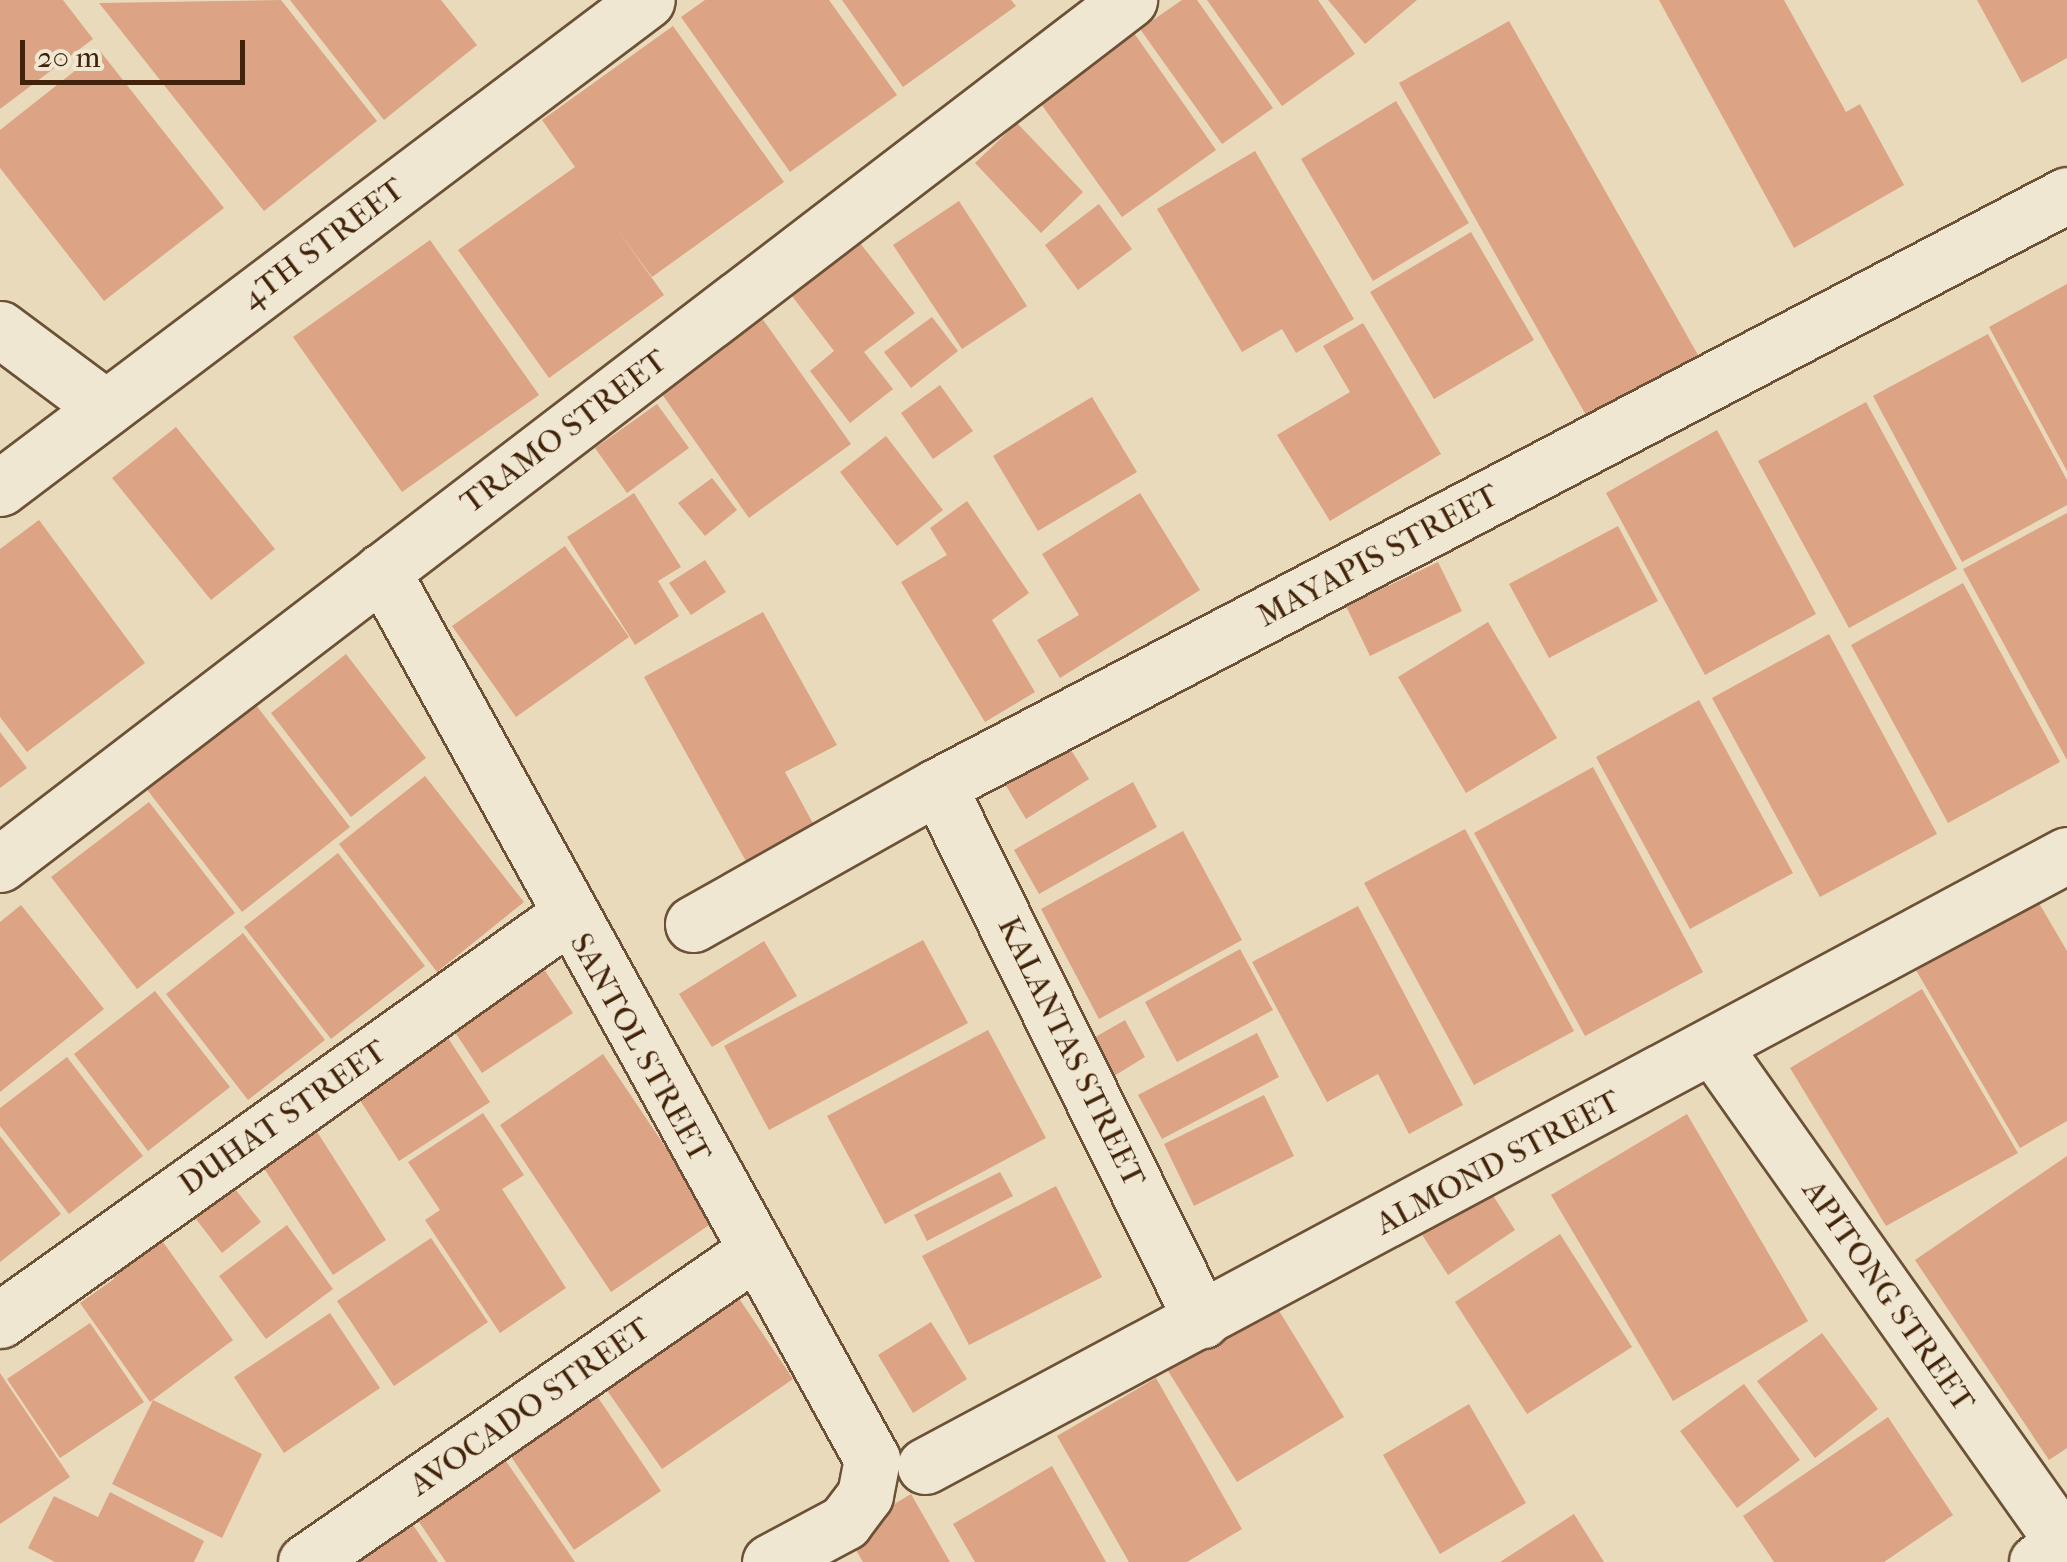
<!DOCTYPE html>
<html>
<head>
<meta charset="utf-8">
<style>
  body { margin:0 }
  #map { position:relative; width:2067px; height:1562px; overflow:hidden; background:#e8dabb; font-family:"IM FELL French Canon",serif }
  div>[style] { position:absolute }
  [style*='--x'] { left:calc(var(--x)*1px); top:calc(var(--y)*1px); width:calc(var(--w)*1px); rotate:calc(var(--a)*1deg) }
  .building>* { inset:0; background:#dca484 }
  .roads { filter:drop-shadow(2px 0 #6c5136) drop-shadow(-2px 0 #6c5136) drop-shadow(0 2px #6c5136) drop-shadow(0 -2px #6c5136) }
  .street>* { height:55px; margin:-27.5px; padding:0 27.5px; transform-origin:27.5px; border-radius:27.5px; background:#f0e7d3 }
  .secondary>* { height:55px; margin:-27.5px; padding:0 27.5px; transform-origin:27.5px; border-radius:27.5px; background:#f0e7d3 }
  span { translate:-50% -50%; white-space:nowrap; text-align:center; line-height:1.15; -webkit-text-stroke:9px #f0e7d3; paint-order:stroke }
  .street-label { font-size:32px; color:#422309 }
  .scale { position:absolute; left:20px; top:40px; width:225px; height:45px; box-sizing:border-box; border:5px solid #422309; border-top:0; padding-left:12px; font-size:30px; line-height:35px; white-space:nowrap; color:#422309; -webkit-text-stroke:8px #f0e7d3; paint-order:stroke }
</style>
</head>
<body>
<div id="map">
  <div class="building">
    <div style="clip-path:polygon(0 0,63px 0,93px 39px,0 109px)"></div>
    <div style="clip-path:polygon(281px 0,377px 121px,264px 211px,99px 3px)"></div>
    <div style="clip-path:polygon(290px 0,441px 0,477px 45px,384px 120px)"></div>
    <div style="clip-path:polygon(705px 0,829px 0,897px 95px,790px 172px,681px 17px)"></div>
    <div style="clip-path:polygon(842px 0,1011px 0,1016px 6px,903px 87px)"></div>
    <div style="clip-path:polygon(1182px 0,1197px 0,1273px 108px,1222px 144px,1140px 29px)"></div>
    <div style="clip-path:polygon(1207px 0,1318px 0,1355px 54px,1282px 106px)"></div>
    <div style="clip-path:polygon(1328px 0,1417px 0,1365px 44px)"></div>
    <div style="clip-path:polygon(1659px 0,1784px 0,1846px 112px,1860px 104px,1904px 185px,1794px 248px)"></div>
    <div style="clip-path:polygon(1977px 0,2067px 0,2067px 58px,2022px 83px)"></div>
    <div style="clip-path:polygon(1509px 21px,1698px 355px,1587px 417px,1399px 83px)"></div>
    <div style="clip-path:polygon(673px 26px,784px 182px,652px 277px,614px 225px,664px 295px,549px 378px,458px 250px,575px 167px,542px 120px)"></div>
    <div style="clip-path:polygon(1134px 33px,1216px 150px,1122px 217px,1039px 101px)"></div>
    <div style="clip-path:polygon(100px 51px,224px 208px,104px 301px,0 168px,0 130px)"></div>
    <div style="clip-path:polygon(1396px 101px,1469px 223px,1373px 281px,1301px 159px)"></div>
    <div style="clip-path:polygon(1017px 123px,1083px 192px,1041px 233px,975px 163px)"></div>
    <div style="clip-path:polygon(1255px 151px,1354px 319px,1296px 353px,1282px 329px,1242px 352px,1157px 209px)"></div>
    <div style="clip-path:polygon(959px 201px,1027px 306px,962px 349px,893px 245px)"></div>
    <div style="clip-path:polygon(1099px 204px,1132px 249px,1078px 290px,1045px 245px)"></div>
    <div style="clip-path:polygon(1471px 232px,1534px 340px,1434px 399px,1370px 292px)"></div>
    <div style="clip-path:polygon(430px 240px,539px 395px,402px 492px,293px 337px)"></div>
    <div style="clip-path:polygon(860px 243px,915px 313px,864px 352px,893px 389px,850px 423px,810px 371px,834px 351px,792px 296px)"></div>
    <div style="clip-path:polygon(2067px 284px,2067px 471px,1989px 327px)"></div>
    <div style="clip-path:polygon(759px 314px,851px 444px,749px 518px,657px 387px)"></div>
    <div style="clip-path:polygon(932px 317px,958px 351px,911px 388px,884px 352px)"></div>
    <div style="clip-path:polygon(1363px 323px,1441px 454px,1330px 521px,1277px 435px,1350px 392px,1323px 346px)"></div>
    <div style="clip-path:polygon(1988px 334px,2067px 480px,2067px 505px,1962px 562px,1873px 396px)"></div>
    <div style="clip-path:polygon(940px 385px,973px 431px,933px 459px,901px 413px)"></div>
    <div style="clip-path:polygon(1092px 397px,1137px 472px,1038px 531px,993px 456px)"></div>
    <div style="clip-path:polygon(1866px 402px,1957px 569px,1849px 628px,1758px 461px)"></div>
    <div style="clip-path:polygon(657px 404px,689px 448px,627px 493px,595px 448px)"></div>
    <div style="clip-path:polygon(176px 427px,275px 549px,211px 600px,112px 478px)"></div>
    <div style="clip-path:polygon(1717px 430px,1816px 614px,1705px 675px,1606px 493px)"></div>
    <div style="clip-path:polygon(886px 436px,943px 510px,897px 546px,840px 472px)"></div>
    <div style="clip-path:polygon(712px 478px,737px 510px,705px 536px,678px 503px)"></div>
    <div style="clip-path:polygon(634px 493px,681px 567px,658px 581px,679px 616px,635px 645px,567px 537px)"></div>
    <div style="clip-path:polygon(1140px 493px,1200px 590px,1060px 678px,1037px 640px,1079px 615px,1042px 554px)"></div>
    <div style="clip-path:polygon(967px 501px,1029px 593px,992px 620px,1035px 692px,985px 722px,901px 582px,947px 555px,930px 528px)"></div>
    <div style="clip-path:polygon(2067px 513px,2067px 760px,1963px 569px)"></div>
    <div style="clip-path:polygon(39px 520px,145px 663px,27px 752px,0 717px,0 549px)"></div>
    <div style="clip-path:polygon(1618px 526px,1658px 601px,1549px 658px,1509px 584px)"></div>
    <div style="clip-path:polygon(565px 546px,629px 637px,516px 717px,452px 626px)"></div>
    <div style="clip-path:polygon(705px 560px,726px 592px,691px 615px,669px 583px)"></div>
    <div style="clip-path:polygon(1438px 562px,1462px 611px,1370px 656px,1346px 606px)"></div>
    <div style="clip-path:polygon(1963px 583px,2060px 762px,1948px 823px,1851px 645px)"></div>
    <div style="clip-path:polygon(763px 612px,837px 745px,785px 772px,815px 827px,748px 865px,644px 677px)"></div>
    <div style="clip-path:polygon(1488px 622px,1557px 738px,1466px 793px,1398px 677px)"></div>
    <div style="clip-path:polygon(1829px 634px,1937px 834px,1820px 897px,1712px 698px)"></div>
    <div style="clip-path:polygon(346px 654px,426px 758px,351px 817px,271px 713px)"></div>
    <div style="clip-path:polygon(246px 692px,350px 827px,242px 912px,138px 778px)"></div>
    <div style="clip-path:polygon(1699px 700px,1793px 873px,1690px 929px,1596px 757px)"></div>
    <div style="clip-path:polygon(0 732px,27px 768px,0 788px)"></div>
    <div style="clip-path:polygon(1068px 745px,1089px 779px,1026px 819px,1005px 784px)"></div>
    <div style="clip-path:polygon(1593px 767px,1703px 972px,1585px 1036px,1474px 833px)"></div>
    <div style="clip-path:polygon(425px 776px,524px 902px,437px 972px,339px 844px)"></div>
    <div style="clip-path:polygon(1133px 782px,1157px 827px,1039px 894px,1014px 850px)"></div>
    <div style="clip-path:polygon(149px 802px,235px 913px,137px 989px,51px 877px)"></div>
    <div style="clip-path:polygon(1465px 829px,1574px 1031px,1474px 1085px,1364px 883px)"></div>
    <div style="clip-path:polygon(1183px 831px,1242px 940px,1099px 1019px,1041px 909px)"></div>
    <div style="clip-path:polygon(338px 853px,425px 966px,331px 1039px,244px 927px)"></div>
    <div style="clip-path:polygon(2033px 893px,2067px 951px,2067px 1121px,2020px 1148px,1913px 965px)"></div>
    <div style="clip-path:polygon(21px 905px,104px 1009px,0 1092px,0 922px)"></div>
    <div style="clip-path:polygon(1358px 906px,1463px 1105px,1409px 1134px,1378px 1074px,1327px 1102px,1252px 962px)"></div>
    <div style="clip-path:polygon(243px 933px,325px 1040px,248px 1100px,166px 994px)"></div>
    <div style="clip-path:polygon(923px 940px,968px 1023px,769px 1130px,724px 1046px)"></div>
    <div style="clip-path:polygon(764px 941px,797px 996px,712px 1047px,679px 994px)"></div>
    <div style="clip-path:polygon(1240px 949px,1273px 1010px,1177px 1062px,1145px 1002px)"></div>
    <div style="clip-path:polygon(538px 960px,573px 1013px,482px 1073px,447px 1020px)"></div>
    <div style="clip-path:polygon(1922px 989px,2018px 1153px,1886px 1226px,1790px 1068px)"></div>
    <div style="clip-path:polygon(155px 991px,230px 1087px,148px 1151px,74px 1054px)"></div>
    <div style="clip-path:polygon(1125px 1020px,1145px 1057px,1114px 1076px,1092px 1039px)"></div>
    <div style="clip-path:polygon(988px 1030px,1046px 1138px,885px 1224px,827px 1116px)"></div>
    <div style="clip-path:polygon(1257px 1033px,1279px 1077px,1162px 1139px,1138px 1095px)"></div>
    <div style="clip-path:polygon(446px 1035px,490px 1102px,399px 1161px,356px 1094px)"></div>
    <div style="clip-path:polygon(603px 1054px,715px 1221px,611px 1292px,500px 1125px)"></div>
    <div style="clip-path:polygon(67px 1057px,143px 1156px,69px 1214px,0 1126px,0 1108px)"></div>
    <div style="clip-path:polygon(1264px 1095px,1294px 1156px,1194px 1206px,1164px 1144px)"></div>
    <div style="clip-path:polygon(483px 1113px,524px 1175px,502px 1189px,566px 1288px,500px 1333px,425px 1220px,440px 1210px,408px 1162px)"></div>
    <div style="clip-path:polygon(1687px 1114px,1808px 1321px,1673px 1401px,1551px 1195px)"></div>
    <div style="clip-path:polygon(314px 1127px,386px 1240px,333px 1275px,260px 1162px)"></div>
    <div style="clip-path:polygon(0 1136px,61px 1214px,0 1262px)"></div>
    <div style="clip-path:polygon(2067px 1156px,2067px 1448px,2049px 1460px,1915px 1260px)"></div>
    <div style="clip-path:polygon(1000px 1172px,1013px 1196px,927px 1241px,914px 1215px)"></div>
    <div style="clip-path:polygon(228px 1180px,261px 1222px,222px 1253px,189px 1210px)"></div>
    <div style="clip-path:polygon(1056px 1186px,1102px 1277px,969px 1345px,922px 1256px)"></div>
    <div style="clip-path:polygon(1487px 1186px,1515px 1230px,1448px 1275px,1419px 1230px)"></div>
    <div style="clip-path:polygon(287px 1225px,333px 1289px,266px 1339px,219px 1276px)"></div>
    <div style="clip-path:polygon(153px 1228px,233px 1340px,150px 1402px,80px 1303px,114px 1279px,103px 1264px)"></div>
    <div style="clip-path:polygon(1560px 1234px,1632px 1347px,1527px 1414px,1455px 1302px)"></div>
    <div style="clip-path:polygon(431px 1238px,488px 1322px,394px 1386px,337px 1301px)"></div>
    <div style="clip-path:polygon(732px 1288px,793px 1379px,662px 1469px,599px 1379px)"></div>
    <div style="clip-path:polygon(1267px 1291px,1344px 1417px,1237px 1482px,1160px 1358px)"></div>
    <div style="clip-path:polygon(330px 1313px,380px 1388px,284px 1453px,234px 1377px)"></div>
    <div style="clip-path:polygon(931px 1322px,967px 1379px,913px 1413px,878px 1355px)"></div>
    <div style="clip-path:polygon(90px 1323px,144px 1402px,60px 1458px,7px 1379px)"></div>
    <div style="clip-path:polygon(1822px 1333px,1878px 1409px,1815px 1458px,1757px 1381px)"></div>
    <div style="clip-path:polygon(0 1373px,70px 1477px,0 1524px)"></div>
    <div style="clip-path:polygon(1156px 1378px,1242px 1529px,1187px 1562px,1129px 1562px,1057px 1436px)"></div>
    <div style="clip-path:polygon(1744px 1384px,1800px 1460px,1737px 1508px,1680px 1431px)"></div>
    <div style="clip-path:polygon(591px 1387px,661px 1491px,574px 1550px,504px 1446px)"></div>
    <div style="clip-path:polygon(153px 1400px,262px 1454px,222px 1538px,112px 1484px)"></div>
    <div style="clip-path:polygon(1469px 1404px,1526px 1503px,1440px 1554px,1383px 1455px)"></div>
    <div style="clip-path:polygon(1888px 1417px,1953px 1515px,1884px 1562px,1774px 1562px,1743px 1516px)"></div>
    <div style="clip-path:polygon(495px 1445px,575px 1562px,446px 1562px,407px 1504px)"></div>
    <div style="clip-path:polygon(1052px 1466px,1106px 1562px,975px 1562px,953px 1524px)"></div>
    <div style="clip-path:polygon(110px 1492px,204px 1541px,194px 1562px,55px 1562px,28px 1548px,54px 1496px,98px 1517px)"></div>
    <div style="clip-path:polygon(911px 1494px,950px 1562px,863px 1562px,846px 1533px)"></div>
    <div style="clip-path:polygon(1574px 1514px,1604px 1562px,1500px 1562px)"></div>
    <div style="clip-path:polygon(409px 1519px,438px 1562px,345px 1562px)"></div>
  </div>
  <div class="roads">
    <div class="street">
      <div style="--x:0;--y:329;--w:132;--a:36.7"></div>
      <div style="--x:0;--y:488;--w:810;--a:-37.03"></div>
      <div style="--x:382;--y:571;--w:1014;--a:61.11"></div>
      <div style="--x:872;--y:1459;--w:37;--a:101"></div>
      <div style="--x:865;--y:1495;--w:34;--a:127"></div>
      <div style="--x:845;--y:1522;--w:85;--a:151.9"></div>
      <div style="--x:938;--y:786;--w:596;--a:63.69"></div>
      <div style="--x:0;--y:864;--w:1422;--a:-37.43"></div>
      <div style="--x:693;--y:924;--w:281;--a:-29.4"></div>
      <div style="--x:938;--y:786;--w:1274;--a:-27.63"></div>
      <div style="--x:1714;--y:1048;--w:606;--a:54.74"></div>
      <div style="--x:0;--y:1320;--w:695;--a:-35.45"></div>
      <div style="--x:925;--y:1466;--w:1295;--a:-28.15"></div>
      <div style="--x:306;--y:1562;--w:545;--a:-34.68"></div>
    </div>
    <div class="secondary">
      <div style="--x:2037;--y:1562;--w:37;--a:-35"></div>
    </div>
  </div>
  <div class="street-label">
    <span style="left:323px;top:244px;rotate:-37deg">4TH STREET</span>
    <span style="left:564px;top:432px;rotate:-37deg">TRAMO STREET</span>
    <span style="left:1378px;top:556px;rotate:-28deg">MAYAPIS STREET</span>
    <span style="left:640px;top:1048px;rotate:61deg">SANTOL STREET</span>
    <span style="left:1071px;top:1052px;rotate:64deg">KALANTAS STREET</span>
    <span style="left:283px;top:1118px;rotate:-35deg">DUHAT STREET</span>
    <span style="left:1498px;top:1163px;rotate:-28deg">ALMOND STREET</span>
    <span style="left:1888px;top:1296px;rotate:55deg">APITONG STREET</span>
    <span style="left:530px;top:1407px;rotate:-35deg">AVOCADO STREET</span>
  </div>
  <div class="scale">20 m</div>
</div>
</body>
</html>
